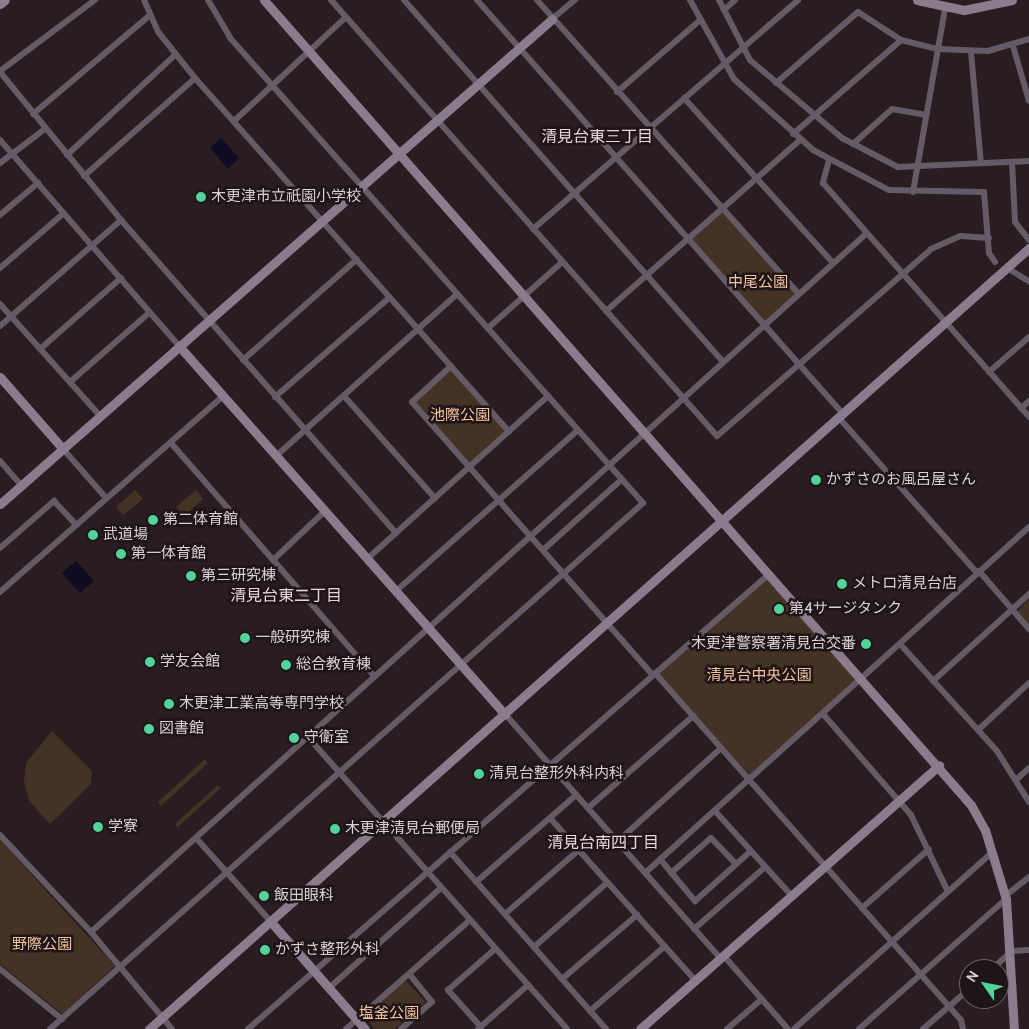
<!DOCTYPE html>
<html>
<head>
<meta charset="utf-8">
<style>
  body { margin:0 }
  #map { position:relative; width:1029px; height:1029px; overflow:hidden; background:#291d21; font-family:Cabin,"Noto Sans JP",sans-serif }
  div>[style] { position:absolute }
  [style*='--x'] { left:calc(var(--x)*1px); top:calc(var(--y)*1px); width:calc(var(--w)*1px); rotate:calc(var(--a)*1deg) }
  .green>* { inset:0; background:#443325 }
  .water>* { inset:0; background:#100c23 }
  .street>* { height:6px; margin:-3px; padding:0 3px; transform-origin:3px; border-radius:3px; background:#645b66 }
  .secondary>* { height:9px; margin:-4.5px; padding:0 4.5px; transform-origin:4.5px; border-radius:4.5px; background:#8a7b8d }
  .dots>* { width:14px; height:14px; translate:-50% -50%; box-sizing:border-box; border:2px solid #1f1418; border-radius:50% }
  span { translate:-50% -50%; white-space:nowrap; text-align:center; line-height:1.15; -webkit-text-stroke:5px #1f1418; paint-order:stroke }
  .poi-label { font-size:15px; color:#dad1d4 }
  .left { translate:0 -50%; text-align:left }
  .right { translate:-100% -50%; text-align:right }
  .park-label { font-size:15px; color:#f4c39c }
  .neighbourhood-label { font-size:16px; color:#e7d6dc }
  .north { position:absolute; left:959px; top:959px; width:50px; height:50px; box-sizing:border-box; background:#1f1418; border:1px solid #6a6063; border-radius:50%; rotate:303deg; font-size:14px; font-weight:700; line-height:20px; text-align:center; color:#dad1d4 }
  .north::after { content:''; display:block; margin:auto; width:18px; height:22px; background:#52d397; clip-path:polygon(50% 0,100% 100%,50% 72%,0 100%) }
</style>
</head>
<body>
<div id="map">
  <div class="green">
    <div style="clip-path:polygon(722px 208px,798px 293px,763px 324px,688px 239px)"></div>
    <div style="clip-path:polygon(451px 366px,509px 432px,471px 467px,412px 402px)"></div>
    <div style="clip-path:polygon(135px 490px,143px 499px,123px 515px,116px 507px)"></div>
    <div style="clip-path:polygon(196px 490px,203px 499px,184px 516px,176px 507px)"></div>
    <div style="clip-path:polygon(767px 579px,859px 679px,750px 776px,659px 674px)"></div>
    <div style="clip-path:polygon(1029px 598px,1029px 626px,1017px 612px)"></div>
    <div style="clip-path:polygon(52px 731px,92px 771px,91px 784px,50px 824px,30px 802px,24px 783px,26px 763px)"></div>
    <div style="clip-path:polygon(205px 759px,208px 763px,161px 806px,158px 802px)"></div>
    <div style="clip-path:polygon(218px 785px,221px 788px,178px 827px,175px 824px)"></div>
    <div style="clip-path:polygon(0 840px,115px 966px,62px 1014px,0 964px)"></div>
    <div style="clip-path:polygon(405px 980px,426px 1002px,395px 1029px,374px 1029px,365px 1015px)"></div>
  </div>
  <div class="water">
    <div style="clip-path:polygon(221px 138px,239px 158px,228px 169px,210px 148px)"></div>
    <div style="clip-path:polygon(76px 561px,94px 581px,80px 593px,62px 573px)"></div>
  </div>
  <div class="street">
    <div style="--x:144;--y:0;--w:36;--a:66"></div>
    <div style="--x:159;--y:33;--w:58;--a:51.3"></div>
    <div style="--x:195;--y:78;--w:473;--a:48.4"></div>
    <div style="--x:331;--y:0;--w:582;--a:48.48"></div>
    <div style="--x:717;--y:436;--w:284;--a:-41.1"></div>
    <div style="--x:931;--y:249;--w:32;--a:-24"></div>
    <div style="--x:960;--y:236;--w:29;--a:4"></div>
    <div style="--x:404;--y:0;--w:481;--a:48.6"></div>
    <div style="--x:477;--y:0;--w:553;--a:48.52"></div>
    <div style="--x:537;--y:0;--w:392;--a:48.3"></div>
    <div style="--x:690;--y:0;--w:90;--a:60.9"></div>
    <div style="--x:734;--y:79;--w:106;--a:41.9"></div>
    <div style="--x:813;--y:150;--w:86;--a:27.8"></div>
    <div style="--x:889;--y:190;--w:95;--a:1.2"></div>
    <div style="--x:984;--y:192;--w:61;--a:85.3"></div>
    <div style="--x:989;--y:253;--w:11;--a:56"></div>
    <div style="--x:719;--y:0;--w:68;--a:62.7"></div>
    <div style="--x:750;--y:60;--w:121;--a:40.3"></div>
    <div style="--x:842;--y:138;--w:63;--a:27.4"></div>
    <div style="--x:898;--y:167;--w:131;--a:-2.6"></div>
    <div style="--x:724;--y:10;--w:15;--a:-42"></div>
    <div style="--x:552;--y:19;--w:30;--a:-40"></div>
    <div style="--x:1013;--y:46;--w:57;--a:73.8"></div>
    <div style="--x:971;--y:52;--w:111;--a:84.9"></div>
    <div style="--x:0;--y:71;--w:119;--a:-36.8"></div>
    <div style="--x:0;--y:72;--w:191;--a:50.7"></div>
    <div style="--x:121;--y:220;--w:417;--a:48.7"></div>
    <div style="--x:776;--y:83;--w:108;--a:-40.9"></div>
    <div style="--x:858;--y:12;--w:51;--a:33.1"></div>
    <div style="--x:901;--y:40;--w:37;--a:14"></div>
    <div style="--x:937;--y:49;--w:51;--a:2.2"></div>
    <div style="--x:988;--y:51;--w:43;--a:-16.3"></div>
    <div style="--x:617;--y:92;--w:110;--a:-40.9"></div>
    <div style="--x:684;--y:98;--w:222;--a:47.9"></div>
    <div style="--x:33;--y:114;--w:152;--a:-40.2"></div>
    <div style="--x:234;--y:121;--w:153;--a:-42.9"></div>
    <div style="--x:793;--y:134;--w:143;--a:-41"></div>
    <div style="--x:0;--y:140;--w:273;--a:49"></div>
    <div style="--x:853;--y:144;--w:52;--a:-41.9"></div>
    <div style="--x:892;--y:109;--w:35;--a:10"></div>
    <div style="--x:67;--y:155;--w:147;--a:-42.8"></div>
    <div style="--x:829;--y:160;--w:24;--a:105"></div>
    <div style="--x:823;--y:183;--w:312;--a:48.6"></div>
    <div style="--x:1012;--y:162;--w:60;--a:87.1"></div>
    <div style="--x:1015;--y:222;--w:23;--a:52"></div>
    <div style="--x:0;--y:163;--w:56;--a:-37.1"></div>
    <div style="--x:84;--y:176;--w:148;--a:-41.4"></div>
    <div style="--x:913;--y:192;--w:187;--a:-80.1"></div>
    <div style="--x:0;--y:215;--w:50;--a:-40.1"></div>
    <div style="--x:533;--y:229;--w:350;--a:-40.8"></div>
    <div style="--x:0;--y:268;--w:84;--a:-40.7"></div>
    <div style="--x:1007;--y:268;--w:26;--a:31"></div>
    <div style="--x:0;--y:304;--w:150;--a:48.2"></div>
    <div style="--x:606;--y:311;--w:259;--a:-41.4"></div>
    <div style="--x:0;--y:326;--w:161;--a:-41.2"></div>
    <div style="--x:488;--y:328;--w:99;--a:-41.7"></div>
    <div style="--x:40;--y:349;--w:108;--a:-41.2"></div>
    <div style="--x:243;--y:360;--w:152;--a:-41.5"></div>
    <div style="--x:451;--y:366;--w:53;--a:137.3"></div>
    <div style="--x:412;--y:402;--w:364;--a:48.6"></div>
    <div style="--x:989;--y:372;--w:53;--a:-41.2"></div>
    <div style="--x:70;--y:382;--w:106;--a:-41.2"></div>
    <div style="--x:344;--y:396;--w:137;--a:48.3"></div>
    <div style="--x:275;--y:397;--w:152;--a:-41"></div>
    <div style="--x:1021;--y:408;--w:11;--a:-41"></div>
    <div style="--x:839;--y:418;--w:208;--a:48.3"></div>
    <div style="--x:171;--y:443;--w:310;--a:48.9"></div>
    <div style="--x:63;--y:449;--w:65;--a:48.7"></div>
    <div style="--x:276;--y:456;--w:243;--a:-41.8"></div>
    <div style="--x:0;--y:461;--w:32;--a:49"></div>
    <div style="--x:0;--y:548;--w:72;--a:-41"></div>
    <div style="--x:54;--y:501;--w:33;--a:47"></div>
    <div style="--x:543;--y:550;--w:106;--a:-41.9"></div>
    <div style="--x:367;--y:559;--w:244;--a:-42"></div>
    <div style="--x:273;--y:560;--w:71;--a:-43.3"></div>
    <div style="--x:979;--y:571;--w:77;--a:49.2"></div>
    <div style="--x:396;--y:591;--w:243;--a:-41.5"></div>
    <div style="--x:0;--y:592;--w:297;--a:-41.3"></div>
    <div style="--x:900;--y:644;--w:144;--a:47.8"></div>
    <div style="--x:997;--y:751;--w:60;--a:57.9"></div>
    <div style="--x:655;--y:673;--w:463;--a:48.6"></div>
    <div style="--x:961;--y:1020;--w:9;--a:77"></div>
    <div style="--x:933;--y:681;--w:130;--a:-42.2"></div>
    <div style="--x:505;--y:714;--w:325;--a:48.6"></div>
    <div style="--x:823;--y:714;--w:134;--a:48.9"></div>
    <div style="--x:911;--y:815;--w:85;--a:64.3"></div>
    <div style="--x:978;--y:730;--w:69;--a:-42.7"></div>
    <div style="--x:308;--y:737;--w:390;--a:48.4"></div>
    <div style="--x:1017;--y:779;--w:16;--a:-43"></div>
    <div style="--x:588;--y:808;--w:140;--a:-41.2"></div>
    <div style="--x:715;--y:811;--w:113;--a:47.9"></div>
    <div style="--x:550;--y:818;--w:217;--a:48.2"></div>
    <div style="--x:0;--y:835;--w:133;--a:46.8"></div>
    <div style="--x:196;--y:838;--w:113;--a:48.2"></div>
    <div style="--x:617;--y:842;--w:140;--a:-42.1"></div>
    <div style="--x:450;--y:852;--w:236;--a:48.6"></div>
    <div style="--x:660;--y:859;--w:55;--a:50.2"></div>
    <div style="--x:695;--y:901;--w:75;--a:-41.8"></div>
    <div style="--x:645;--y:873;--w:517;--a:-42.02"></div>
    <div style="--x:671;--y:873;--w:53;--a:-41.2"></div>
    <div style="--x:711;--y:838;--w:36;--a:46"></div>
    <div style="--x:476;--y:882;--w:133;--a:-41"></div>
    <div style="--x:1005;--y:896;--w:31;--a:-38"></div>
    <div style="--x:862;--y:908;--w:89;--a:-41.4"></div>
    <div style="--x:505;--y:914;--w:98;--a:-40.9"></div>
    <div style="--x:694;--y:929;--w:94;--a:-41.1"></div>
    <div style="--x:534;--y:947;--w:98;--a:-41.3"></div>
    <div style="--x:723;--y:955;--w:98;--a:48.7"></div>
    <div style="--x:0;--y:969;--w:80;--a:38.9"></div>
    <div style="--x:992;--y:969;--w:27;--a:-42"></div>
    <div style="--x:1012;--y:951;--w:17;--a:-3"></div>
    <div style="--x:562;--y:979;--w:99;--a:-40.5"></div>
    <div style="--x:329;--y:988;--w:150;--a:-41.8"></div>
    <div style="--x:590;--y:1011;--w:99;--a:-40.9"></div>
    <div style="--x:481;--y:1027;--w:50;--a:-131.7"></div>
    <div style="--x:448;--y:990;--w:62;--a:-41.1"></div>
    <div style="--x:50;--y:1029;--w:793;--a:-41.57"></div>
    <div style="--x:643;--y:503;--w:621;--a:-131.6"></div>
    <div style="--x:231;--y:39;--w:45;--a:-120.5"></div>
    <div style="--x:172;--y:1029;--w:126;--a:-129.9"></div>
    <div style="--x:91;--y:932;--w:1044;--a:-42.01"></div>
    <div style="--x:248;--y:1029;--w:690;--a:-41.12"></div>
    <div style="--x:346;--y:1029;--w:165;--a:-41.3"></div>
    <div style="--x:401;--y:1029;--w:41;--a:-41.1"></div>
    <div style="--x:432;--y:1002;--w:36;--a:-129"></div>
    <div style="--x:478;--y:1029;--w:67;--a:-41.3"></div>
    <div style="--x:727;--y:1029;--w:46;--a:-40.6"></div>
    <div style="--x:794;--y:1029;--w:266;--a:-41.7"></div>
    <div style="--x:859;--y:1029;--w:196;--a:-41.5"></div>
    <div style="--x:923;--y:1029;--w:61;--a:-41"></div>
  </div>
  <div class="secondary">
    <div style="--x:264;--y:0;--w:1071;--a:48.71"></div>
    <div style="--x:971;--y:805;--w:29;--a:61"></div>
    <div style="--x:985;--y:830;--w:72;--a:73.1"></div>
    <div style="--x:1006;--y:899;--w:130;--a:86.5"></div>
    <div style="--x:917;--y:0;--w:48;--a:12"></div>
    <div style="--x:964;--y:10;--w:49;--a:-11.8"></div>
    <div style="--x:0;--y:4;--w:6;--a:-39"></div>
    <div style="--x:179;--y:346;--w:492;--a:48.5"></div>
    <div style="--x:0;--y:377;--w:96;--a:48.8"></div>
    <div style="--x:0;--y:504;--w:735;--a:-41.3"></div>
    <div style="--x:271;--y:922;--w:142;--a:48.7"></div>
    <div style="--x:149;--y:1029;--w:1177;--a:-41.59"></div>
    <div style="--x:640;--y:1029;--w:399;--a:-41.4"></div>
  </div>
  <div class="dots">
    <div style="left:201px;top:197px;background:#52d397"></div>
    <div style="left:816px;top:480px;background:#52d397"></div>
    <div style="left:153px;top:520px;background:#52d397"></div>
    <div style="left:93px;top:535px;background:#52d397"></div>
    <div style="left:121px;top:554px;background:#52d397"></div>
    <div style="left:191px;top:576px;background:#52d397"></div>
    <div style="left:842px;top:584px;background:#52d397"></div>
    <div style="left:779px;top:609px;background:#52d397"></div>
    <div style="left:245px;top:638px;background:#52d397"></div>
    <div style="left:866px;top:644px;background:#52d397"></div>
    <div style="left:150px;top:662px;background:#52d397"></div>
    <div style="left:286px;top:665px;background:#52d397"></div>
    <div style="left:169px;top:704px;background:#52d397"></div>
    <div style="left:149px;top:729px;background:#52d397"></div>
    <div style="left:294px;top:738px;background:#52d397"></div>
    <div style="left:479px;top:774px;background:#52d397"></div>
    <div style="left:98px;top:827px;background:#52d397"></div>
    <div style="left:335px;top:829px;background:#52d397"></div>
    <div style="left:264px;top:896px;background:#52d397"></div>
    <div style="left:265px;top:950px;background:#52d397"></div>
  </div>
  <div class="poi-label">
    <span class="left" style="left:211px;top:197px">木更津市立祇園小学校</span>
    <span class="left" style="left:826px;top:480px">かずさのお風呂屋さん</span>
    <span class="left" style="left:163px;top:520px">第二体育館</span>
    <span class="left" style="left:103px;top:535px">武道場</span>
    <span class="left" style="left:131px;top:554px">第一体育館</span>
    <span class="left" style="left:201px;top:576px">第三研究棟</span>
    <span class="left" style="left:852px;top:584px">メトロ清見台店</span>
    <span class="left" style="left:789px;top:609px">第4サージタンク</span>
    <span class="left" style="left:255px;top:638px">一般研究棟</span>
    <span class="right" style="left:856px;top:644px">木更津警察署清見台交番</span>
    <span class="left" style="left:160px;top:662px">学友会館</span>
    <span class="left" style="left:296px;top:665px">総合教育棟</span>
    <span class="left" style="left:179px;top:704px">木更津工業高等専門学校</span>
    <span class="left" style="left:159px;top:729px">図書館</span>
    <span class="left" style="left:304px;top:738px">守衛室</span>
    <span class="left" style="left:489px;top:774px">清見台整形外科内科</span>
    <span class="left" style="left:108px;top:827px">学寮</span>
    <span class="left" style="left:345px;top:829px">木更津清見台郵便局</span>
    <span class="left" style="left:274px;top:896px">飯田眼科</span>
    <span class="left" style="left:275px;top:950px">かずさ整形外科</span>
  </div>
  <div class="park-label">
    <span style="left:758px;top:283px">中尾公園</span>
    <span style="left:460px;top:416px">池際公園</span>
    <span style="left:759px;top:676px">清見台中央公園</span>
    <span style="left:42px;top:945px">野際公園</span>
    <span style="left:389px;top:1014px">塩釜公園</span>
  </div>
  <div class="neighbourhood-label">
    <span style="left:597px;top:137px">清見台東三丁目</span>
    <span style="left:286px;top:596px">清見台東二丁目</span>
    <span style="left:603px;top:843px">清見台南四丁目</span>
  </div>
  <div class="north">N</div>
</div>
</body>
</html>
